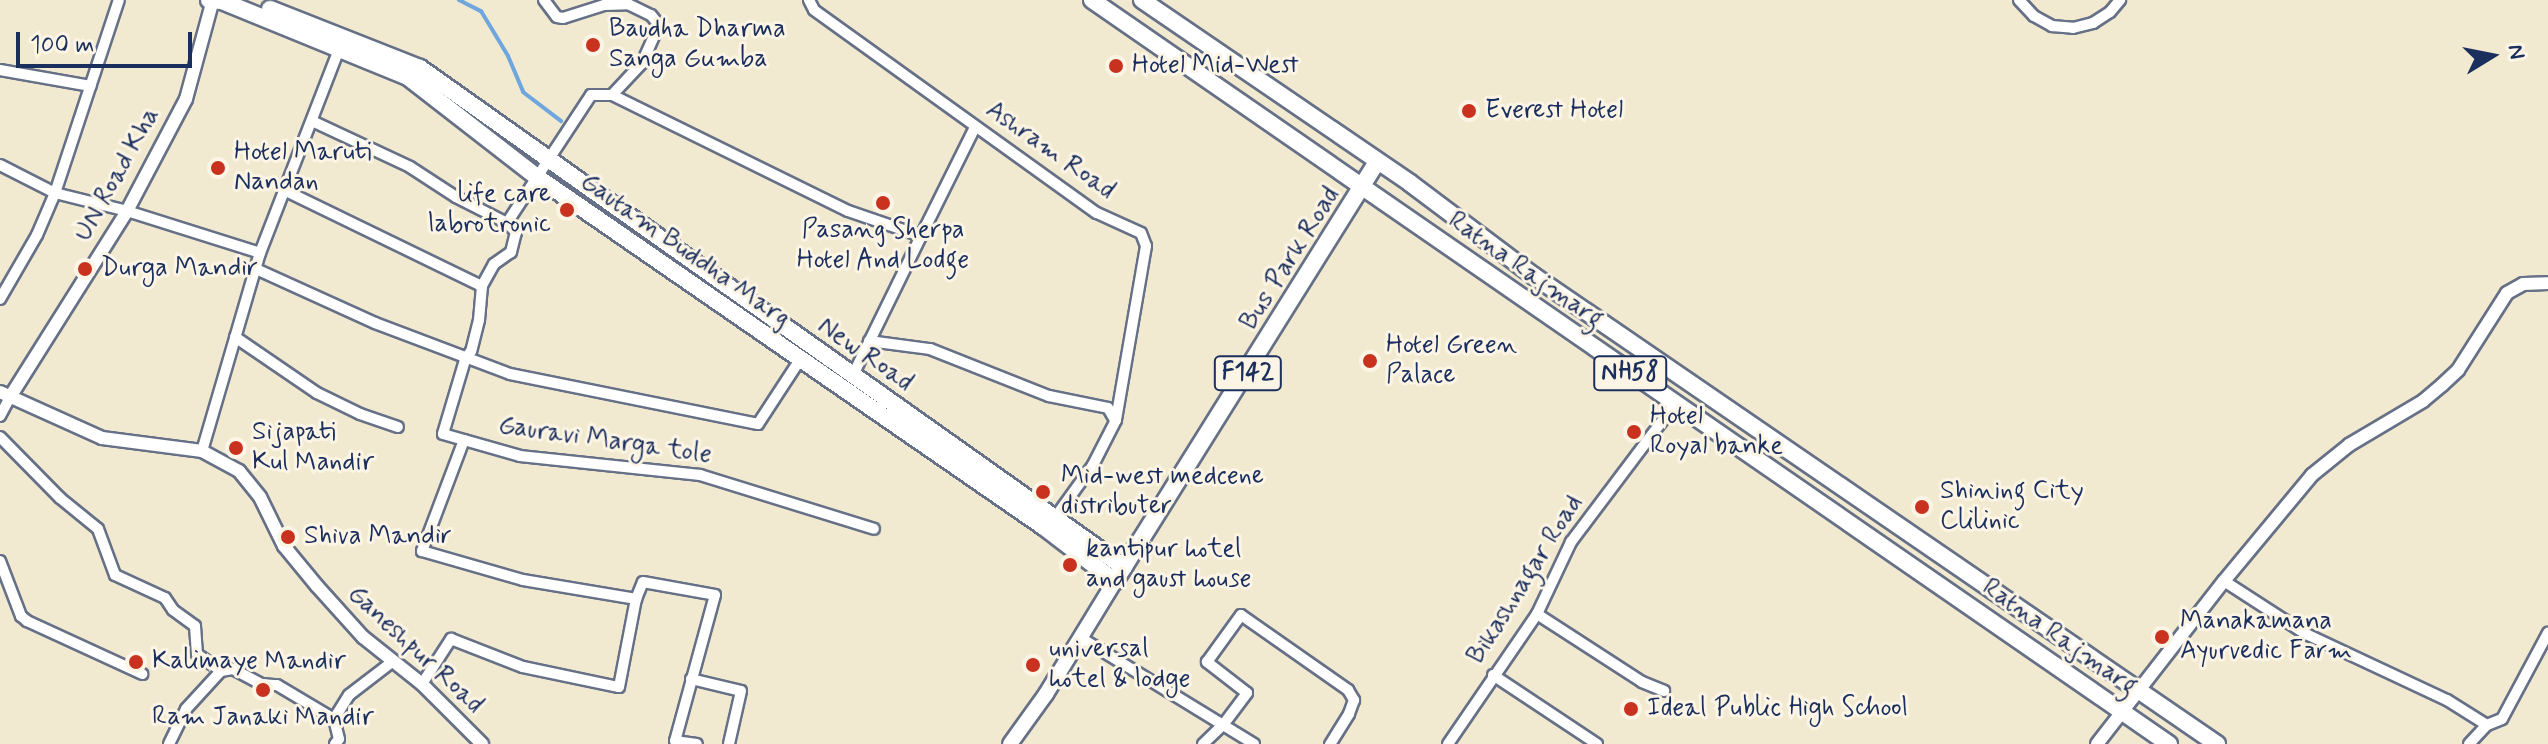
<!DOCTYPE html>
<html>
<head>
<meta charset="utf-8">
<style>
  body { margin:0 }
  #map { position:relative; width:2548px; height:744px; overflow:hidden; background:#f2ead0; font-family:Mynerve,sans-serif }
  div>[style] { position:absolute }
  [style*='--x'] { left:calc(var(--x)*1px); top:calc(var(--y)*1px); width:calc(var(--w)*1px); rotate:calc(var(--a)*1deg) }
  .stream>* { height:4px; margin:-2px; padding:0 2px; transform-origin:2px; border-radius:2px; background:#6ea6dd }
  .roads { filter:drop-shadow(2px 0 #667086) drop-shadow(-2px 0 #667086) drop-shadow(0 2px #667086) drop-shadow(0 -2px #667086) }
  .minor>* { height:10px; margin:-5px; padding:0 5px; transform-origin:5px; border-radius:5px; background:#fff }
  .tertiary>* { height:12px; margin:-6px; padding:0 6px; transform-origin:6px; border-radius:6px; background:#fff }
  .secondary>* { height:14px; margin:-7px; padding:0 7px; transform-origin:7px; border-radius:7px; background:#fff }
  .primary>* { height:16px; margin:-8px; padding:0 8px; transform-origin:8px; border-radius:8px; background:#fff }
  .trunk>* { height:16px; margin:-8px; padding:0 8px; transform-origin:8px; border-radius:8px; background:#fff }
  .dots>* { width:22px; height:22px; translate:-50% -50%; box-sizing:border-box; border:4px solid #fcf5e5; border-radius:50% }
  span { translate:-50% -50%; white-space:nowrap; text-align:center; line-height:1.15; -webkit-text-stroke:6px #fcf5e5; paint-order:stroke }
  .shield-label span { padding:2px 6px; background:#fcf5e5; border:2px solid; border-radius:6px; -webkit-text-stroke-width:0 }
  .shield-label { font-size:24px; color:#1b2f5e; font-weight:700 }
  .poi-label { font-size:26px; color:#1b2f5e }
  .left { translate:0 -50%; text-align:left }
  .right { translate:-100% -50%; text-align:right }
  .street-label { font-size:26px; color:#1b2f5e }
  .north { position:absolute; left:2452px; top:16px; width:80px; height:80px; -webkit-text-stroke:6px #fcf5e5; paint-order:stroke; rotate:80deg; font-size:22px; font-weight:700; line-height:32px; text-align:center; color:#1b2f5e }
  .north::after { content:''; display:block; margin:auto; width:28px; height:36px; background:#1b2f5e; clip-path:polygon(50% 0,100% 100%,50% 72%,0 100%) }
  .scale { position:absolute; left:16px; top:32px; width:176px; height:36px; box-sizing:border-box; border:4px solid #1b2f5e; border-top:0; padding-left:10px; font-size:24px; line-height:28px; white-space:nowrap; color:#1b2f5e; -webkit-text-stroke:6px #fcf5e5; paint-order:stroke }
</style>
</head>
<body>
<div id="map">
  <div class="stream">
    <div style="--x:459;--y:0;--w:25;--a:27"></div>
    <div style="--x:481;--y:11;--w:52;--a:59"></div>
    <div style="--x:508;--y:56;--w:39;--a:67"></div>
    <div style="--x:523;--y:92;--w:48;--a:37.3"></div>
  </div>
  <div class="roads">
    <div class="minor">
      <div style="--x:544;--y:0;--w:21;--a:53"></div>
      <div style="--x:557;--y:17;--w:6;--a:9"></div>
      <div style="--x:563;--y:18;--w:43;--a:-17.6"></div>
      <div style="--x:604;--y:5;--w:24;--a:-2"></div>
      <div style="--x:628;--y:4;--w:25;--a:26"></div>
      <div style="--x:651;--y:15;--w:13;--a:51"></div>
      <div style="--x:659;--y:25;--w:42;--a:114.1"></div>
      <div style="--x:642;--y:63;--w:44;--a:133.2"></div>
      <div style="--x:809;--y:0;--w:11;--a:63"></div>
      <div style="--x:814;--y:10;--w:348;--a:35.7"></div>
      <div style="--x:1097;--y:213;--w:48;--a:24.4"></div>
      <div style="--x:1141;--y:233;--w:14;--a:69"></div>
      <div style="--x:1146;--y:246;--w:177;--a:99.8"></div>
      <div style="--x:1116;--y:420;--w:51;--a:117.1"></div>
      <div style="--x:1093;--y:465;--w:67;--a:125.8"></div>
      <div style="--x:2019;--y:0;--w:22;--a:47"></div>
      <div style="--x:2034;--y:16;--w:21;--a:29"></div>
      <div style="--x:2052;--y:26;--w:21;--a:5"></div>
      <div style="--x:2073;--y:28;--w:21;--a:-14"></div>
      <div style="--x:2093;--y:23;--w:20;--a:-33"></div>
      <div style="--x:2110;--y:12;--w:16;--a:-50"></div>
      <div style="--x:0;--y:70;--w:92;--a:10"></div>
      <div style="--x:312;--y:121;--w:108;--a:25.1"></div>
      <div style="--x:410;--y:167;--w:55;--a:33.1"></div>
      <div style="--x:456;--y:197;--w:57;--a:27"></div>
      <div style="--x:0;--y:165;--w:62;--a:27"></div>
      <div style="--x:55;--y:193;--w:74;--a:14"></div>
      <div style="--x:127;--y:211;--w:139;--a:17.5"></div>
      <div style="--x:286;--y:191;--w:218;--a:25.9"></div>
      <div style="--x:921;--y:236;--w:122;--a:-63.6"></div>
      <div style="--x:256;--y:269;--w:131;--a:24.4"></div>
      <div style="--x:375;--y:323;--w:144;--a:20.7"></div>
      <div style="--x:510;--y:374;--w:253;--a:11.4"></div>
      <div style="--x:758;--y:424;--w:75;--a:-56.9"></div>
      <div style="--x:0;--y:299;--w:74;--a:-60"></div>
      <div style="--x:37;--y:235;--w:46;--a:-66.8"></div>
      <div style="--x:55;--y:193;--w:203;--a:-71.7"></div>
      <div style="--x:235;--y:337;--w:99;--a:34.3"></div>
      <div style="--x:317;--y:393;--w:48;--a:26"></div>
      <div style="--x:360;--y:414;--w:40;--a:18.9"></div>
      <div style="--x:869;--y:341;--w:62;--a:7.5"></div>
      <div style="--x:930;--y:349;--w:128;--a:21.6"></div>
      <div style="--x:1049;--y:396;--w:60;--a:11.5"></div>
      <div style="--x:1108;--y:408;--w:14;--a:60"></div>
      <div style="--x:853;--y:375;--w:155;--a:-63.9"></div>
      <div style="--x:921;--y:236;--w:77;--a:-161.1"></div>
      <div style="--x:848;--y:211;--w:263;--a:-153.8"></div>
      <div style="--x:612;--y:95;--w:21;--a:180"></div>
      <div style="--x:591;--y:95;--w:153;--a:123.3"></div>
      <div style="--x:507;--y:223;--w:13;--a:45"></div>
      <div style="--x:516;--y:232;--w:21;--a:104"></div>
      <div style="--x:511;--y:252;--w:21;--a:145"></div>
      <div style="--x:494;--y:264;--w:25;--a:119"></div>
      <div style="--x:482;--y:286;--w:34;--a:95"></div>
      <div style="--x:479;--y:320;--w:32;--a:104"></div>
      <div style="--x:471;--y:351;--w:11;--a:124"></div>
      <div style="--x:465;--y:360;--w:77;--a:106.6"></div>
      <div style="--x:443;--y:434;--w:80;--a:15.9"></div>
      <div style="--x:520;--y:456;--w:181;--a:6"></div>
      <div style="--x:700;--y:475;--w:182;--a:17.2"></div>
      <div style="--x:0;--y:416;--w:21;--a:-62"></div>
      <div style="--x:0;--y:437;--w:86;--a:45.5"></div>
      <div style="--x:60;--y:498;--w:49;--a:39.2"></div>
      <div style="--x:98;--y:529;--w:49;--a:69.7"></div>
      <div style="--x:115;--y:575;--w:55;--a:24.7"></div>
      <div style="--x:165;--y:598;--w:14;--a:56"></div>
      <div style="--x:173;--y:610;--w:27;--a:36"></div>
      <div style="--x:195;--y:626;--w:28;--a:86"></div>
      <div style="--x:197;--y:654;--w:29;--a:35"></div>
      <div style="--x:464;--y:440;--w:119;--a:110.7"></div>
      <div style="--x:422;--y:551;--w:105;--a:16"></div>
      <div style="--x:523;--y:580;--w:115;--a:9.5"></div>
      <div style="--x:636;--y:599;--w:18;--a:-68"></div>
      <div style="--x:643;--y:582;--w:73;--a:10.2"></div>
      <div style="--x:715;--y:595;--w:151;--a:105.3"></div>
      <div style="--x:675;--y:741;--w:22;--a:8"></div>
      <div style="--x:202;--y:451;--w:206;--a:-73.7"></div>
      <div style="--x:260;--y:253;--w:224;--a:-68.8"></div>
      <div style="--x:0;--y:561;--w:59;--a:69.1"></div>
      <div style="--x:21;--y:616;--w:8;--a:40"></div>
      <div style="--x:27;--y:621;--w:127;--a:24.7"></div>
      <div style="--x:2224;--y:581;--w:98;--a:32.9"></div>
      <div style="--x:2306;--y:634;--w:156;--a:25.1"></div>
      <div style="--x:2447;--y:700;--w:47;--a:32"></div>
      <div style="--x:2487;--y:725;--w:16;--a:-22"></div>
      <div style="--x:2502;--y:719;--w:98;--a:-61.9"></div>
      <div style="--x:1537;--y:614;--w:125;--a:32.9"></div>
      <div style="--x:1642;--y:682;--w:24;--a:22"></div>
      <div style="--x:1081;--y:638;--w:203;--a:31.5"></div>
      <div style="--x:1493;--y:675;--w:125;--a:33.6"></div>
      <div style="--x:691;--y:679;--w:51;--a:13.5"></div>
      <div style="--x:741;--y:691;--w:54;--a:102.8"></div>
      <div style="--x:422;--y:684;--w:54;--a:-57.2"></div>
      <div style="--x:451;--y:639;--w:77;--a:21.3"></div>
      <div style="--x:523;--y:667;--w:98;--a:11.8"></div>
      <div style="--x:619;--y:687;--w:90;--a:-79.1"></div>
      <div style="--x:169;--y:744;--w:39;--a:-64"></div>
      <div style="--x:186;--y:709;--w:52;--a:-47.4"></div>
      <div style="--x:221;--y:671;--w:12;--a:-9"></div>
      <div style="--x:233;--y:669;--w:32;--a:28"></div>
      <div style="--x:261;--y:684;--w:16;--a:4"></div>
      <div style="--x:277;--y:685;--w:66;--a:30.8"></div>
      <div style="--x:335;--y:744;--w:6;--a:-51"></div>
      <div style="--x:339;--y:739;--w:21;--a:-104"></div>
      <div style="--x:334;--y:719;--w:28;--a:-58"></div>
      <div style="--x:349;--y:695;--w:54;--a:-37.5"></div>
      <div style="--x:1203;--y:744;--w:28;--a:-44"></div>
      <div style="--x:1223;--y:725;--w:40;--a:-53"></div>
      <div style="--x:1247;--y:693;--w:51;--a:-142.2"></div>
      <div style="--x:1207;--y:662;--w:58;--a:-54.1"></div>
      <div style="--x:1241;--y:615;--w:131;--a:35"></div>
      <div style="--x:1348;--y:690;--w:12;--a:59"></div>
      <div style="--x:1354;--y:700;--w:15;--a:110"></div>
      <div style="--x:1349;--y:714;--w:36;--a:122"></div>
      <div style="--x:1448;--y:744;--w:158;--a:-55.6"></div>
      <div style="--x:1537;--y:614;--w:80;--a:-64.7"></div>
      <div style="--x:1571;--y:542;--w:173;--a:-53"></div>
      <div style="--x:2469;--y:744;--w:26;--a:-47"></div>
    </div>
    <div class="tertiary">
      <div style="--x:0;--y:392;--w:112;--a:24.3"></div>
      <div style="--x:102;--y:438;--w:101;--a:7.4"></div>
      <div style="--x:202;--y:451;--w:42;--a:28.4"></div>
      <div style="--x:239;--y:471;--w:33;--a:51"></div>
      <div style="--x:260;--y:497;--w:55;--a:63.9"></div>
      <div style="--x:284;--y:546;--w:52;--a:50.5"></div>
      <div style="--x:317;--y:586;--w:69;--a:48"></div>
      <div style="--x:363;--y:637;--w:75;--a:38.5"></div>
      <div style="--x:422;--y:684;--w:85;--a:45"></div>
      <div style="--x:10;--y:397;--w:220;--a:-57.8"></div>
      <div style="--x:127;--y:211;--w:127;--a:-62.2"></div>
      <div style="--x:186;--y:99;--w:99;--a:-74.8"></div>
      <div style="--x:2097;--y:744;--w:207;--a:-52.1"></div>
      <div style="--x:2224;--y:581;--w:138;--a:-50.3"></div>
      <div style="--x:2312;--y:475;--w:48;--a:-39"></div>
      <div style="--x:2349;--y:445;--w:86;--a:-30.7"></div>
      <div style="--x:2423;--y:401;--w:25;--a:-40"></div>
      <div style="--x:2442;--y:385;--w:22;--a:-43"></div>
      <div style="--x:2458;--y:370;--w:91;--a:-57.5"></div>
      <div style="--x:2507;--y:293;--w:18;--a:-29"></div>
      <div style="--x:2523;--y:284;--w:25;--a:-2"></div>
    </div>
    <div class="secondary">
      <div style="--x:1010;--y:744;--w:62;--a:-54.2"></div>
      <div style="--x:1046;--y:694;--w:132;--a:-58.6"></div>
    </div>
    <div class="primary">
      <div style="--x:209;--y:0;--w:13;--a:4"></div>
      <div style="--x:222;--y:1;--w:201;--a:22.2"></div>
      <div style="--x:408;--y:77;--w:163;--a:37.8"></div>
      <div style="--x:537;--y:177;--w:616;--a:34.62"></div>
      <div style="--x:1044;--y:527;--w:89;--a:37.3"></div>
      <div style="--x:1115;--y:581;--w:495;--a:-58"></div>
      <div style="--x:270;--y:9;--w:161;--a:21.5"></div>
      <div style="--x:420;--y:68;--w:863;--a:35.33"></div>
    </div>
    <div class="trunk">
      <div style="--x:1092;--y:0;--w:1309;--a:34.64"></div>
      <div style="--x:1142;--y:0;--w:325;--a:34.3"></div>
      <div style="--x:1410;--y:183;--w:155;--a:36.9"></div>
      <div style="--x:1534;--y:276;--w:828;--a:34.42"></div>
    </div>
  </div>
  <div class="dots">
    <div style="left:593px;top:45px;background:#c8321e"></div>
    <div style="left:1116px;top:66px;background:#c8321e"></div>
    <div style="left:1469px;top:111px;background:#c8321e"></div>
    <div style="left:218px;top:168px;background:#c8321e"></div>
    <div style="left:883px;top:203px;background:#c8321e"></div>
    <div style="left:567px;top:210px;background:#c8321e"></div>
    <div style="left:85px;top:269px;background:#c8321e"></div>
    <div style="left:1370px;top:361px;background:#c8321e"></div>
    <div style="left:1634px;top:432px;background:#c8321e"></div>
    <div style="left:236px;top:448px;background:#c8321e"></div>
    <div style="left:1043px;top:492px;background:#c8321e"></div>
    <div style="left:1922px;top:507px;background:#c8321e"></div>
    <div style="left:288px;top:537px;background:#c8321e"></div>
    <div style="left:1070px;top:565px;background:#c8321e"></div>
    <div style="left:2162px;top:637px;background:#c8321e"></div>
    <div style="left:136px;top:662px;background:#c8321e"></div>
    <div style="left:1033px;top:665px;background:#c8321e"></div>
    <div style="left:263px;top:690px;background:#c8321e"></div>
    <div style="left:1631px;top:709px;background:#c8321e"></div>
  </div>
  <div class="shield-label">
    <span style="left:1248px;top:373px">F142</span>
    <span style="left:1630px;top:373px">NH58</span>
  </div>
  <div class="poi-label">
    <span class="left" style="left:609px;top:45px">Baudha Dharma<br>Sanga Gumba</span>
    <span class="left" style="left:1132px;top:66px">Hotel Mid-West</span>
    <span class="left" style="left:1485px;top:111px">Everest Hotel</span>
    <span class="left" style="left:234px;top:168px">Hotel Maruti<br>Nandan</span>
    <span class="right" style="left:551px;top:210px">life care<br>labrotronic</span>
    <span style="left:883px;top:246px">Pasang Sherpa<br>Hotel And Lodge</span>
    <span class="left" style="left:101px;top:269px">Durga Mandir</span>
    <span class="left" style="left:1386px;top:361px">Hotel Green<br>Palace</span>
    <span class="left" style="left:1650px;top:432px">Hotel<br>Royal banke</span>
    <span class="left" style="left:252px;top:448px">Sijapati<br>Kul Mandir</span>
    <span class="left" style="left:1061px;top:492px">Mid-west medcene<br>distributer</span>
    <span class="left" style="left:1940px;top:507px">Shining City<br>Clilinic</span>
    <span class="left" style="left:304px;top:537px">Shiva Mandir</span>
    <span class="left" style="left:1086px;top:565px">kantipur hotel<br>and gaust house</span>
    <span class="left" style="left:2180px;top:637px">Manakamana<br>Ayurvedic Farm</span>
    <span class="left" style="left:1049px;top:665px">universal<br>hotel &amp; lodge</span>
    <span class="left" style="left:152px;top:662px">Kalimaye Mandir</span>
    <span class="left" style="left:1647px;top:709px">Ideal Public High School</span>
    <span style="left:263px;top:718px">Ram Janaki Mandir</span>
  </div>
  <div class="street-label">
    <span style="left:1050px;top:151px;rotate:35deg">Ashram Road</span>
    <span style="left:118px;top:175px;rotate:-61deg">UN Road Kha</span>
    <span style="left:685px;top:251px;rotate:35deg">Gautam Buddha Marg</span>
    <span style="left:1291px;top:259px;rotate:-58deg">Bus Park Road</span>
    <span style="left:1525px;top:271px;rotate:35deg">Ratna Rajmarg</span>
    <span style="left:865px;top:355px;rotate:35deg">New Road</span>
    <span style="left:605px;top:441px;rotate:8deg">Gauravi Marga tole</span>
    <span style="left:1526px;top:580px;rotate:-58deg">Bikashnagar Road</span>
    <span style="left:2059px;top:638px;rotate:35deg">Ratna Rajmarg</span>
    <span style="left:415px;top:650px;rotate:43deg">Ganeshpur Road</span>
  </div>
  <div class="north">N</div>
  <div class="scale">100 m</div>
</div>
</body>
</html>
